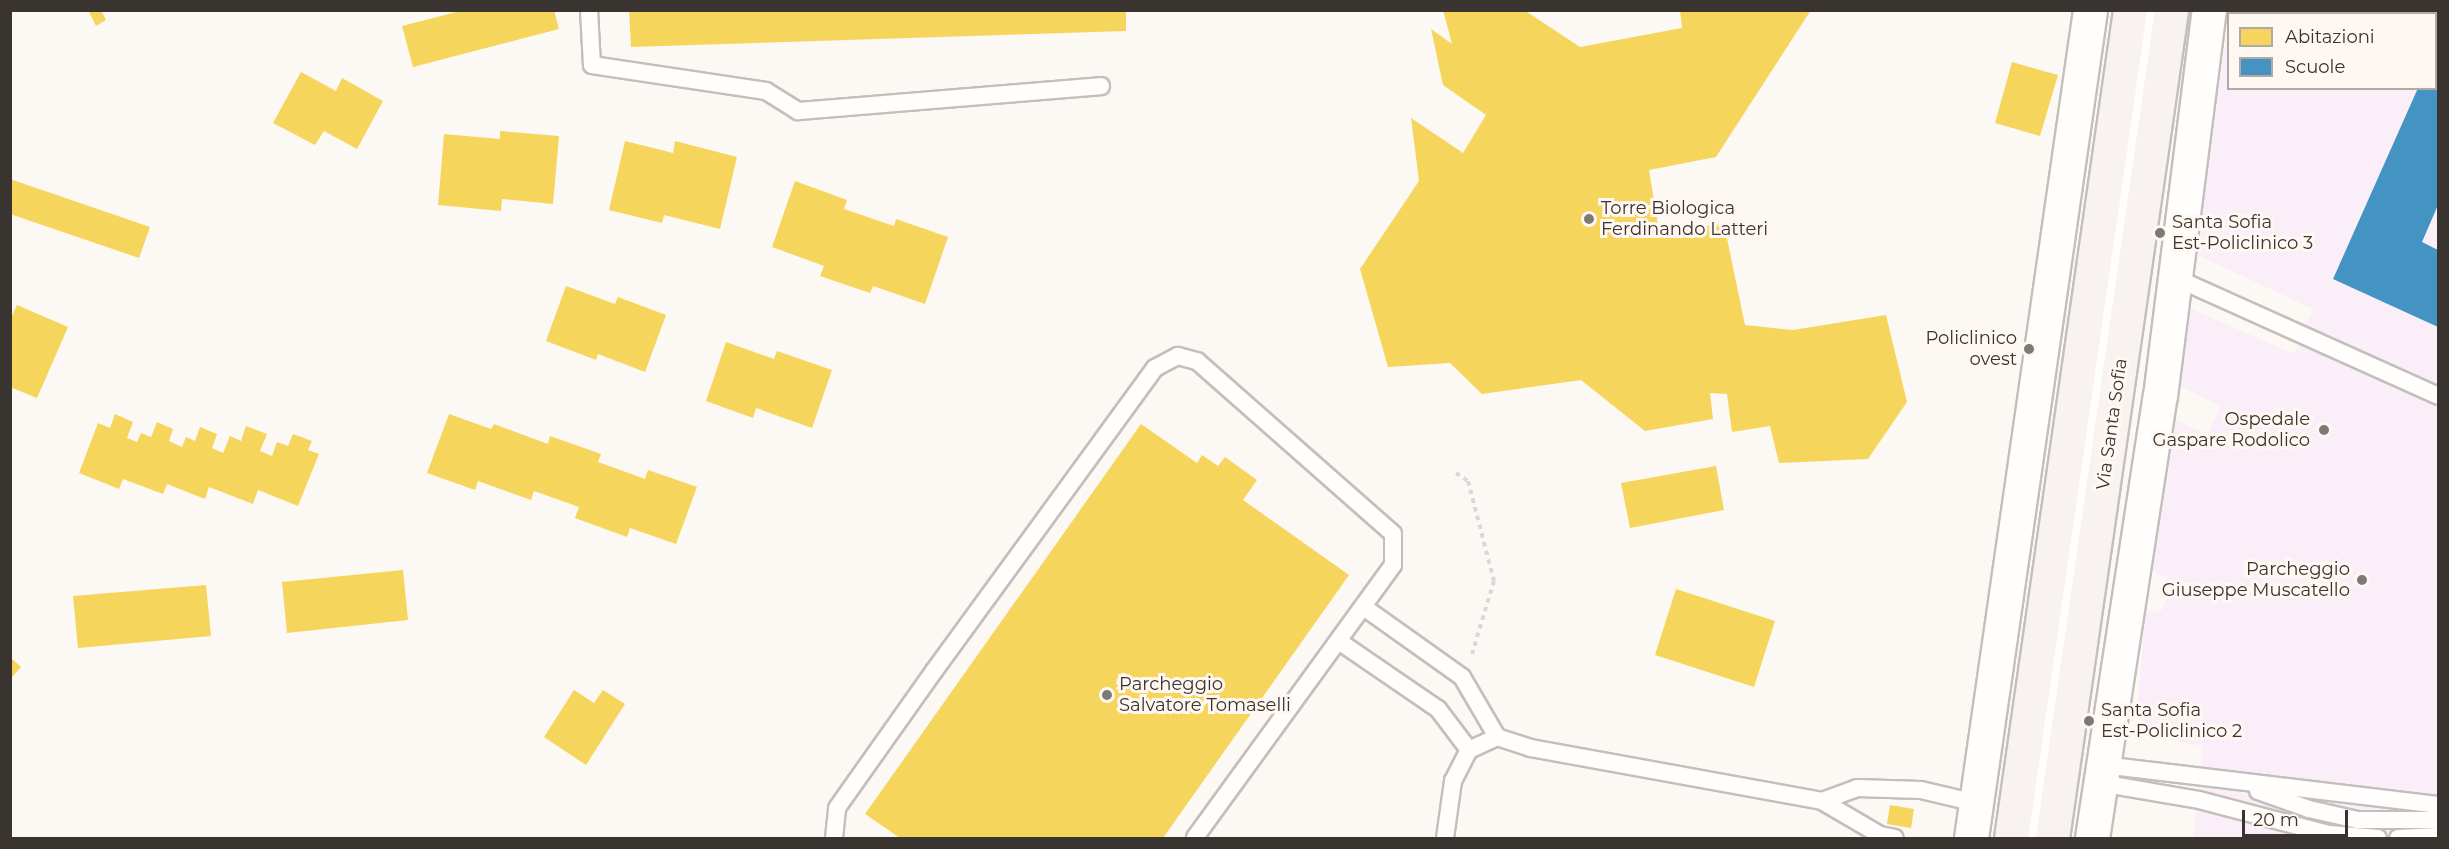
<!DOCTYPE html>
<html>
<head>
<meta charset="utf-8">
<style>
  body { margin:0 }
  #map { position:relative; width:2449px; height:849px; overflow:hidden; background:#fcf8f4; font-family:Montserrat,sans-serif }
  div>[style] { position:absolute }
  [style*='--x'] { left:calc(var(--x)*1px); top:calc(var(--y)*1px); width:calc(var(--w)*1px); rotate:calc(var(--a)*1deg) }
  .education>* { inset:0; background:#faeff8 }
  .homes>* { inset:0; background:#f6d55c }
  .schools>* { inset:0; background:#4393c3 }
  .path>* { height:4px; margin-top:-2px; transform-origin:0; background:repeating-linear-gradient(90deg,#dad8d7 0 4.5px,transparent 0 9px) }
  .roads { filter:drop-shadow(2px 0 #c3bfbc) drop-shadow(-2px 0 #c3bfbc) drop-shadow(0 2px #c3bfbc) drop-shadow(0 -2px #c3bfbc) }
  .service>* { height:16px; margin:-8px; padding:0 8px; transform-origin:8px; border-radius:8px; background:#fffefd }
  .minor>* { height:33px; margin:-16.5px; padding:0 16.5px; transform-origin:16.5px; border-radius:16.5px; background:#fffefd }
  .primary>* { height:33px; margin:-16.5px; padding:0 16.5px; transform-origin:16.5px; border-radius:16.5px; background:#f8f2f1 }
  .dots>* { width:16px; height:16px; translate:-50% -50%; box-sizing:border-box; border:3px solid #fff7f1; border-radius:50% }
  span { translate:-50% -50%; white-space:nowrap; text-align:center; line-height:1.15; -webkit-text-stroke:6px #fff7f1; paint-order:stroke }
  .poi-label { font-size:18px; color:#393430 }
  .left { translate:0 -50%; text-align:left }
  .right { translate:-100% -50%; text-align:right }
  .street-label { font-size:18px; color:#393430 }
  .frame { position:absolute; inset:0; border:12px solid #393430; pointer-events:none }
  .legend { position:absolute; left:2227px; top:12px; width:210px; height:78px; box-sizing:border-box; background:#fff7f1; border:2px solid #b0a9a4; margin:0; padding:8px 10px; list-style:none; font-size:18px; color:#393430 }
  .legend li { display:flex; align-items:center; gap:12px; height:30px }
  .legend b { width:30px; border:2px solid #b0a9a4 }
  .scale { position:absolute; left:2242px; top:810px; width:106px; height:27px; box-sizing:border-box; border:3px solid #393430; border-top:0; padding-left:8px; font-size:18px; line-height:21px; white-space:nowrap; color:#393430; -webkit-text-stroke:4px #fff7f1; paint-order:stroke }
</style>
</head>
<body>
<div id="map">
  <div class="education">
    <div style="clip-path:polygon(2235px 10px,2438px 11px,2438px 838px,2193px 838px,2203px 746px,2152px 737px,2137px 713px,2145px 614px,2162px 610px,2172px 582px,2151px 570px,2172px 424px,2178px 421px,2208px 435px,2220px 406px,2180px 386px,2187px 307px,2294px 354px,2313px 309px,2195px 254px,2228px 25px,2228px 88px,2436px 88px,2436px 14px,2233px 13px)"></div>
  </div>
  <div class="homes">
    <div style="clip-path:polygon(88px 10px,101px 10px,106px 20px,96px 26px)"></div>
    <div style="clip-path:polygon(464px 10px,554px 10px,559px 29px,413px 67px,402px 26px)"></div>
    <div style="clip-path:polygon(629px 10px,1126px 10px,1126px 31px,631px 47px)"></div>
    <div style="clip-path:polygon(1443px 10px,1524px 10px,1580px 47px,1682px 28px,1680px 10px,1811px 10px,1716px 157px,1649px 170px,1659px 231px,1724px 224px,1745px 325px,1793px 330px,1886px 315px,1907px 402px,1868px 459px,1779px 463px,1770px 426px,1732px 432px,1727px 394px,1710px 393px,1713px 419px,1645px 431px,1581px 380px,1482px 394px,1450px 363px,1388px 367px,1360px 269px,1419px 181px,1411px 118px,1463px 153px,1486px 115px,1443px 85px,1431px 29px,1452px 44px)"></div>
    <div style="clip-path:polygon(2012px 62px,2058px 75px,2040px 136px,1995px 123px)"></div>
    <div style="clip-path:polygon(301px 72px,336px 91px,342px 78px,383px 101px,357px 149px,324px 131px,315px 145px,273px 123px)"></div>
    <div style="clip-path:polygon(500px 131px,559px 136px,553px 204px,502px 199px,501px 211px,438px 205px,444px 134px,500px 139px)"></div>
    <div style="clip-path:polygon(625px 141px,673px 153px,675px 141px,737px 157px,720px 229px,664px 215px,662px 223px,609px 210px)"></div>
    <div style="clip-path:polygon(10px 179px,150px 227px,139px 258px,10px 214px)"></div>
    <div style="clip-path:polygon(795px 181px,847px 200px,844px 209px,894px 226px,896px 219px,948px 237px,925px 304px,873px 286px,870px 293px,820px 276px,824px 266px,772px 247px)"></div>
    <div style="clip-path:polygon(566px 286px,615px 304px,618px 297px,666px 315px,645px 372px,598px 354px,596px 360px,546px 341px)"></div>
    <div style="clip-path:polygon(17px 305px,68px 327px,37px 398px,10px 387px,10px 320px)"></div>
    <div style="clip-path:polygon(726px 342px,774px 359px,777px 351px,832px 370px,812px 428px,756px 408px,753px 418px,706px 401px)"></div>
    <div style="clip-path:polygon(115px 414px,133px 422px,127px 438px,137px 442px,141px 433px,151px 437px,157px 422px,173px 429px,169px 441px,182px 447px,186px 437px,195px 441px,200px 427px,217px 434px,212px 448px,223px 453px,230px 436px,241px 441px,246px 426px,267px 434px,260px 451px,272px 456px,277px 442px,288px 446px,293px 434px,312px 441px,308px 450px,319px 454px,298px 506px,258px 490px,253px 504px,209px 487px,205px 499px,167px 484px,163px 494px,123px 479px,119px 489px,79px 473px,98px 423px,110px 428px)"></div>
    <div style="clip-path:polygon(449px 414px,491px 429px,494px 424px,548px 444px,550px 436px,601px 454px,598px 462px,645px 479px,648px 470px,697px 487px,676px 544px,630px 528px,627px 537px,575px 518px,579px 507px,534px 491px,531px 500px,478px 481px,475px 490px,427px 473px)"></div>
    <div style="clip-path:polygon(1141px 424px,1197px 463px,1202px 455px,1218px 466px,1225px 457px,1257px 480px,1243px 500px,1349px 575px,1163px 838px,900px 838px,865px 814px)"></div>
    <div style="clip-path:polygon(1716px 466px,1724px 510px,1630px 528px,1621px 483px)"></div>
    <div style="clip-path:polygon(403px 570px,408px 620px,287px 633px,282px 582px)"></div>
    <div style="clip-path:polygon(206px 585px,211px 636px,78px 648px,73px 596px)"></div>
    <div style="clip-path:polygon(1676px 589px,1775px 621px,1754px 687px,1655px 655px)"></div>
    <div style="clip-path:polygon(10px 657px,21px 667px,10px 679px)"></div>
    <div style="clip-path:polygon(574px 690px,594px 703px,603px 690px,625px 704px,586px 765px,544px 737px)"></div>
    <div style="clip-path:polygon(1890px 805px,1914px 809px,1911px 828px,1887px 824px)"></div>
  </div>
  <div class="schools">
    <div style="clip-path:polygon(2436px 78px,2438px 79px,2438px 205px,2422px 242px,2438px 250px,2438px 327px,2333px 279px,2418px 88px,2436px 88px)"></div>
  </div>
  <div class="path">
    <div style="--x:1456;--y:473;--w:14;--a:34"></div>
    <div style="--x:1468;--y:481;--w:103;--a:75.4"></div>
    <div style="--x:1494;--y:581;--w:76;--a:106.8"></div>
  </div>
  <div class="roads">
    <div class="service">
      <div style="--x:589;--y:10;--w:55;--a:86.9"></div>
      <div style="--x:592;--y:65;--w:176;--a:8.5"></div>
      <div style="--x:766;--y:91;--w:38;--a:32"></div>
      <div style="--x:798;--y:111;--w:304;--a:-4.7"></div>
      <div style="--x:2176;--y:278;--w:287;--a:24.2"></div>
      <div style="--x:1365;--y:608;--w:119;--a:35.4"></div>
      <div style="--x:1462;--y:677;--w:69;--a:59.7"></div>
      <div style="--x:1340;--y:642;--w:119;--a:34.4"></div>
      <div style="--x:1438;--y:709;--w:51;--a:52.9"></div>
      <div style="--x:2103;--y:765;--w:337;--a:6.8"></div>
      <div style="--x:2100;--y:783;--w:100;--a:9.7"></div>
      <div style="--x:2199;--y:800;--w:134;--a:14.7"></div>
      <div style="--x:2329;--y:834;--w:49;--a:4.7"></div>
      <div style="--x:2258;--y:791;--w:54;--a:19.4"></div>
      <div style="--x:2309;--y:809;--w:50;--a:12.7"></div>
      <div style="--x:2358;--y:820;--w:80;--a:0"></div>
      <div style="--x:1822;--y:801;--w:37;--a:-20"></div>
      <div style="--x:1857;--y:788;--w:64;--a:1.8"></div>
      <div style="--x:1921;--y:790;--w:57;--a:13.3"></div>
      <div style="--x:834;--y:838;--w:30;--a:-84"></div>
      <div style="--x:837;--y:808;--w:168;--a:-54.7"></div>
      <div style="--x:934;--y:671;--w:375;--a:-53.9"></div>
      <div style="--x:1155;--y:368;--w:26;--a:-28"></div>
      <div style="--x:1178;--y:356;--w:20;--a:15"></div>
      <div style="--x:1197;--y:361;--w:261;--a:41.4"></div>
      <div style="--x:1393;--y:534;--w:31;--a:90"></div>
      <div style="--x:1393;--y:565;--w:337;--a:126"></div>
      <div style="--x:1445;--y:838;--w:58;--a:-82"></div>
      <div style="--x:1453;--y:781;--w:35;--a:-63"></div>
      <div style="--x:1469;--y:750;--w:31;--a:-25"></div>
      <div style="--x:1497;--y:737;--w:36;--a:18"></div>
      <div style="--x:1531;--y:748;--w:296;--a:10.3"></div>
      <div style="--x:1822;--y:801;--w:67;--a:30.4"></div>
      <div style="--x:1880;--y:835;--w:15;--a:11"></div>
      <div style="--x:2029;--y:838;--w:837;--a:-81.55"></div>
      <div style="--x:2398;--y:838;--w:40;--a:-2.9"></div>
    </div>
    <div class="minor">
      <div style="--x:1971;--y:838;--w:837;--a:-81.82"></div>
      <div style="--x:2092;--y:838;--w:447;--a:-81.3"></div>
      <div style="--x:2160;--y:396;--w:389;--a:-82.8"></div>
    </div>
    <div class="primary">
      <div style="--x:2011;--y:838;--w:837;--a:-81.82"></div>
      <div style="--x:2052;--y:838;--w:837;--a:-81.82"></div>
    </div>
  </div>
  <div class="dots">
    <div style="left:1589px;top:219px;background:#7d7975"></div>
    <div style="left:2160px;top:233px;background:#7d7975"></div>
    <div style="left:2029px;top:349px;background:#7d7975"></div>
    <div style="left:2324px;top:430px;background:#7d7975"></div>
    <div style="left:2362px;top:580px;background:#7d7975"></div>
    <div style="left:1107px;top:695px;background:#7d7975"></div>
    <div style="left:2089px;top:721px;background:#7d7975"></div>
  </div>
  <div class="poi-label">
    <span class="left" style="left:1601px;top:219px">Torre Biologica<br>Ferdinando Latteri</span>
    <span class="left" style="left:2172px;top:233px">Santa Sofia<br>Est-Policlinico 3</span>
    <span class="right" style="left:2017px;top:349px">Policlinico<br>ovest</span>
    <span class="right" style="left:2310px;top:430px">Ospedale<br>Gaspare Rodolico</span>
    <span class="right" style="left:2350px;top:580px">Parcheggio<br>Giuseppe Muscatello</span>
    <span class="left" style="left:1119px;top:695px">Parcheggio<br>Salvatore Tomaselli</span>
    <span class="left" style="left:2101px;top:721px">Santa Sofia<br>Est-Policlinico 2</span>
  </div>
  <div class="street-label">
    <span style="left:2112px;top:424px;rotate:-82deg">Via Santa Sofia</span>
  </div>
  <div class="frame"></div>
  <ul class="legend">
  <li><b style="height:16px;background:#f6d55c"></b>Abitazioni</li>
  <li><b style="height:16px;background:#4393c3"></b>Scuole</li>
  </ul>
  <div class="scale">20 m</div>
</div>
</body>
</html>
